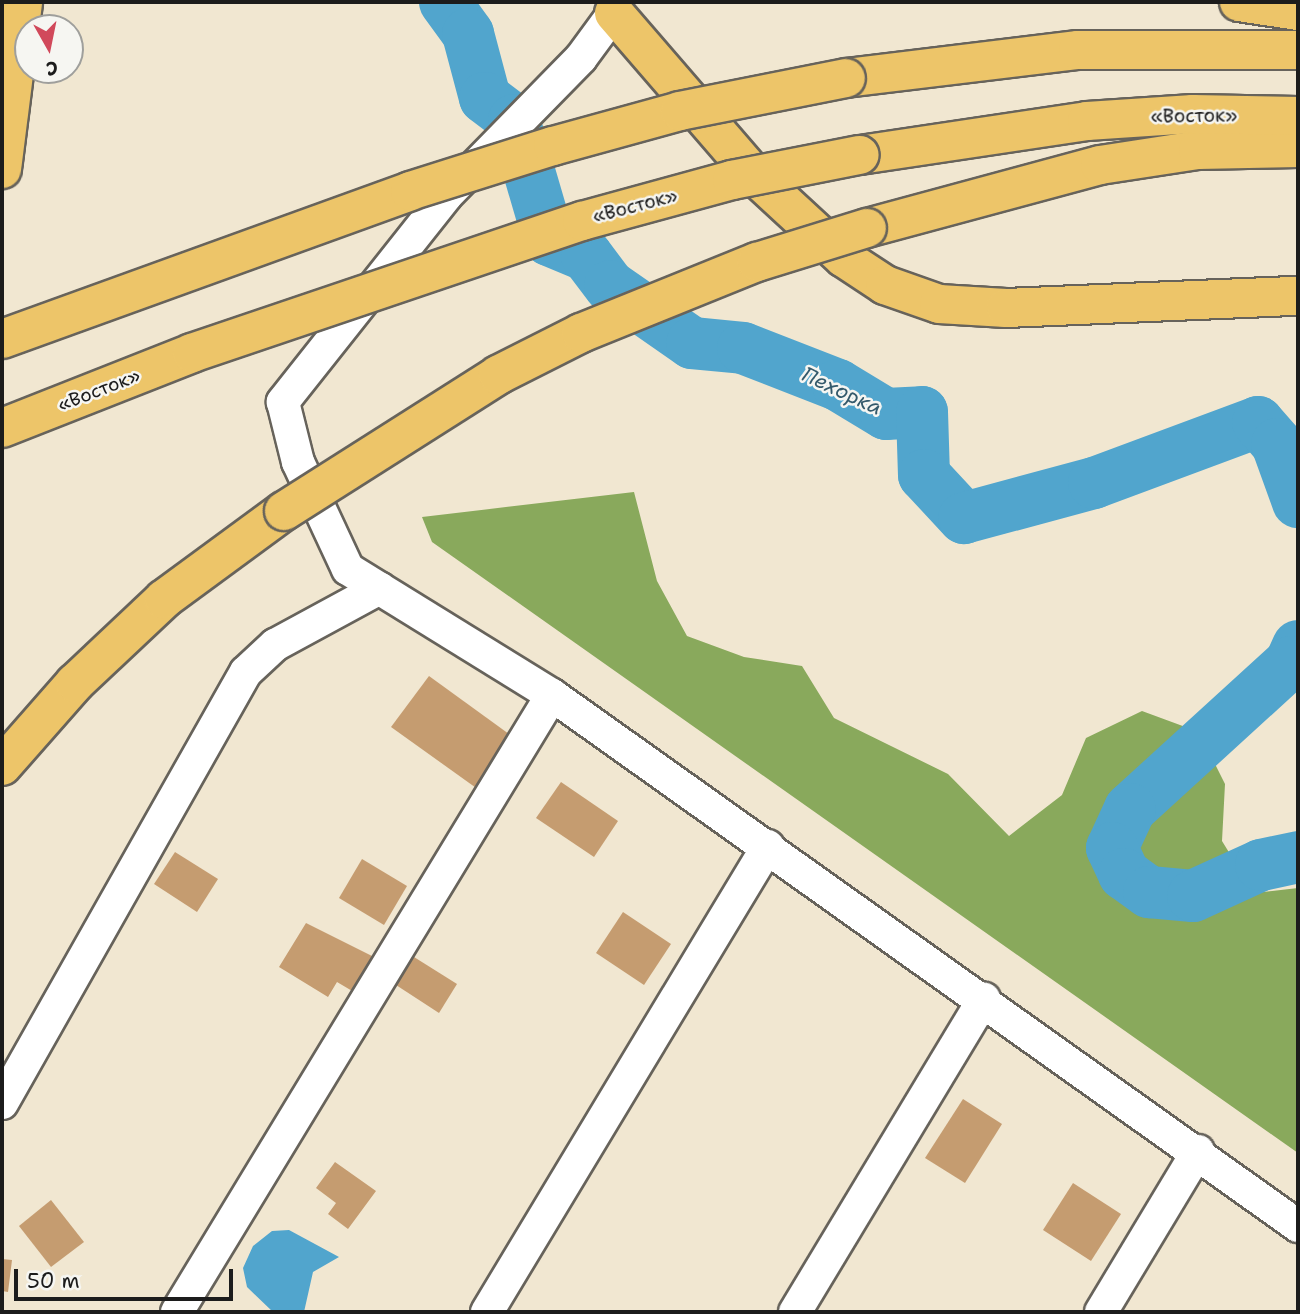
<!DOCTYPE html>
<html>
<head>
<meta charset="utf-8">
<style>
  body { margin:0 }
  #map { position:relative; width:1300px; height:1314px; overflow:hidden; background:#f1e7d1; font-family:"Shantell Sans",sans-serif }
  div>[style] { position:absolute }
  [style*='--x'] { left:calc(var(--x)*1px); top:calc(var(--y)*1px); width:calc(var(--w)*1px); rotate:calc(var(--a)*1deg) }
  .forest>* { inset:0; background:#89a95c }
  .water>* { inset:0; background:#51a5cd }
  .river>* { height:52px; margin:-26px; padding:0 26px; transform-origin:26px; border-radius:26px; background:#51a5cd }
  .building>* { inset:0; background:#c59c70 }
  .roads { filter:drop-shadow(2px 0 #67635b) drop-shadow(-2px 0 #67635b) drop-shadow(0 2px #67635b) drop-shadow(0 -2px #67635b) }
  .minor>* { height:32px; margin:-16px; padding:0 16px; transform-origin:16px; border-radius:16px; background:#fff }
  .major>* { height:38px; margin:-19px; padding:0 19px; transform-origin:19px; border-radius:19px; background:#edc569 }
  .highway>* { height:38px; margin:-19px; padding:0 19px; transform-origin:19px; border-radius:19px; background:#edc569 }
  .bridges { filter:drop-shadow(2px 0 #67635b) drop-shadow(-2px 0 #67635b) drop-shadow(0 2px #67635b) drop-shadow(0 -2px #67635b) }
  .major-bridge>* { height:38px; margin:-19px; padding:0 19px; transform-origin:19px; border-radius:19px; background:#edc569 }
  .highway-bridge>* { height:38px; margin:-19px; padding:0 19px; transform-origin:19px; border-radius:19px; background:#edc569 }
  span { translate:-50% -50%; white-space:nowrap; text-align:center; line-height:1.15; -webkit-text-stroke:5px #f6f6f2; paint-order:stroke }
  .street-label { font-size:19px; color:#1c1c1c }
  .water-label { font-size:21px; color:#345a6c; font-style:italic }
  .frame { position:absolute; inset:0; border:4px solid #1c1c1c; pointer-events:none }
  .north { position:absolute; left:14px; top:14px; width:70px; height:70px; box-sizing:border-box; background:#f6f6f2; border:2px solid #9f9f9c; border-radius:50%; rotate:171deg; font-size:19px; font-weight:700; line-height:28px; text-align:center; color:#1c1c1c }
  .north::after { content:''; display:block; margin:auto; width:24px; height:32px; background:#d1495b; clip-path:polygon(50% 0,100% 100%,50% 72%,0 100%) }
  .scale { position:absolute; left:14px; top:1269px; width:219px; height:32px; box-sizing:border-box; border:4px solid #1c1c1c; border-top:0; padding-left:9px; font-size:21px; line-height:24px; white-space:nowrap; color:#1c1c1c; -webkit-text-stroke:5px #f6f6f2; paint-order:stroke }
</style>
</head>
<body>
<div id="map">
  <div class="forest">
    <div style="clip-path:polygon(634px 492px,657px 581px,687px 636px,744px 657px,802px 666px,834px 718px,948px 774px,1009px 836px,1062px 795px,1086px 738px,1142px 711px,1199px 732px,1225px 784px,1222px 841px,1254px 893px,1298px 888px,1298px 1153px,432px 542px,422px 517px)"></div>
  </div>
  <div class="water">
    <div style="clip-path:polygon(289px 1230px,339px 1257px,313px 1272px,304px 1312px,273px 1312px,247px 1287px,243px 1268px,253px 1246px,272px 1231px)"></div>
  </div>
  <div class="river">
    <div style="--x:445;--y:2;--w:39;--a:54"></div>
    <div style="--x:468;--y:34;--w:66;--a:75.1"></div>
    <div style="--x:485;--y:98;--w:36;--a:37"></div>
    <div style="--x:514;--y:120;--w:125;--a:73.7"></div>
    <div style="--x:549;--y:240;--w:41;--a:22.8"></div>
    <div style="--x:587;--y:256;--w:38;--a:53"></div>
    <div style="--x:610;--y:286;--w:100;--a:34.8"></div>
    <div style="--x:692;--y:343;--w:51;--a:5.6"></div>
    <div style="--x:743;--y:348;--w:102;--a:21.3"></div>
    <div style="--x:838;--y:385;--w:56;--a:31.1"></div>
    <div style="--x:886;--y:414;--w:36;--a:-3"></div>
    <div style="--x:922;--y:412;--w:63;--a:88.2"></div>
    <div style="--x:924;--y:475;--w:59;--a:47.1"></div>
    <div style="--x:964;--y:518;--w:135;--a:-15.1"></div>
    <div style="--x:1094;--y:483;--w:175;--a:-20.4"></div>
    <div style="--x:1258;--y:422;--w:29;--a:49"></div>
    <div style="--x:1277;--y:444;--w:62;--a:70.1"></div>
    <div style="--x:1298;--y:646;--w:17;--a:114"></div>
    <div style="--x:1291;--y:662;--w:218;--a:137.6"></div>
    <div style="--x:1130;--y:809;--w:43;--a:114.8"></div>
    <div style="--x:1112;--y:848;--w:29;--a:65"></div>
    <div style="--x:1124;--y:874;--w:31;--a:36"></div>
    <div style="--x:1149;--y:892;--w:44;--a:5.2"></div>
    <div style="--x:1193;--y:896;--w:75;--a:-24.5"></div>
    <div style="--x:1261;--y:865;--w:38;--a:-12"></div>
  </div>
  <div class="building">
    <div style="clip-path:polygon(429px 676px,516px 739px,479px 790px,391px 727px)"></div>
    <div style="clip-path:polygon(561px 782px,618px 821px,594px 857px,536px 818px)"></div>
    <div style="clip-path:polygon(175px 852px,218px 879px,197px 912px,154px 884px)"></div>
    <div style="clip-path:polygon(362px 859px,407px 886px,384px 925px,339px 898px)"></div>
    <div style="clip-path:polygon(623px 912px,671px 944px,644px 985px,596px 953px)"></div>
    <div style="clip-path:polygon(306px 923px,380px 960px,359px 995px,337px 982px,328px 997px,279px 967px)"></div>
    <div style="clip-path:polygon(414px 957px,457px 984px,439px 1013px,396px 985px)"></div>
    <div style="clip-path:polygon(963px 1099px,1002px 1124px,965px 1183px,925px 1158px)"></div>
    <div style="clip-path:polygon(335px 1162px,376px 1191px,348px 1229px,328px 1214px,336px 1203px,316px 1188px)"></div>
    <div style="clip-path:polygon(1073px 1183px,1121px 1214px,1091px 1261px,1043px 1230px)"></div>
    <div style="clip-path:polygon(51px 1200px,84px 1242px,51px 1267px,19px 1226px)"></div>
    <div style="clip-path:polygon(2px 1259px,12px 1260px,8px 1292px,2px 1291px)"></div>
  </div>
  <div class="roads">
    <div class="minor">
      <div style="--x:614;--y:13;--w:56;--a:126.3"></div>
      <div style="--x:581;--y:58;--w:193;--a:134.4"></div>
      <div style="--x:446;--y:196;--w:263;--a:128.4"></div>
      <div style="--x:283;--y:402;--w:62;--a:76"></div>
      <div style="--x:298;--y:462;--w:118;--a:65"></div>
      <div style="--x:348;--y:569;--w:240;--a:31.7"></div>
      <div style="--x:552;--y:695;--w:916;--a:35.44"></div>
      <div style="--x:2;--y:1103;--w:495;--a:-60.5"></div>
      <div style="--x:246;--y:672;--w:40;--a:-43"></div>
      <div style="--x:275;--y:645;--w:119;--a:-28.5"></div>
      <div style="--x:177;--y:1312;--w:722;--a:-58.71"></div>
      <div style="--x:487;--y:1312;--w:544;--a:-58.91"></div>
      <div style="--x:795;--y:1312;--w:366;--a:-58.9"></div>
      <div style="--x:1101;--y:1312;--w:188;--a:-58.9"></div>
    </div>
    <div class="major">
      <div style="--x:1239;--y:2;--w:60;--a:8.7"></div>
      <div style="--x:614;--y:13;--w:214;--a:49.2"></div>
      <div style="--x:754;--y:175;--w:122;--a:42.7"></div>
      <div style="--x:844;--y:258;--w:49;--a:33.4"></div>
      <div style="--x:885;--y:285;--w:57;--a:19.4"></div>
      <div style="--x:939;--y:304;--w:67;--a:3.4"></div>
      <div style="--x:1006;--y:308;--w:292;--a:-2.4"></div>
      <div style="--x:2;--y:169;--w:168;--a:-82.8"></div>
      <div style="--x:867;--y:228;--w:241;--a:-15.1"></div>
      <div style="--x:1100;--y:165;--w:99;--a:-8.7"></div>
      <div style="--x:1198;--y:150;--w:100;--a:-1.1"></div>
      <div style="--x:2;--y:766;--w:111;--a:-48.7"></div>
      <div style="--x:75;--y:683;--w:122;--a:-43.3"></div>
      <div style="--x:164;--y:599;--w:149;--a:-36.3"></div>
    </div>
    <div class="highway">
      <div style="--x:846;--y:78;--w:234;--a:-6.9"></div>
      <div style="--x:1078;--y:50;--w:220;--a:0"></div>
      <div style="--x:860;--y:155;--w:230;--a:-8.5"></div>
      <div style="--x:1087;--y:121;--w:106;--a:-3.8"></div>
      <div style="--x:1193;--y:114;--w:105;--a:1.1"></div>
    </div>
  </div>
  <div class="bridges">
    <div class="major-bridge">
      <div style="--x:284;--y:511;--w:254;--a:-32.4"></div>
      <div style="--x:498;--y:375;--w:93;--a:-26.8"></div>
      <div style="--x:581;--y:333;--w:190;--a:-22"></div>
      <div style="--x:757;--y:262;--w:115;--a:-17.2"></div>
    </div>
    <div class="highway-bridge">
      <div style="--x:2;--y:339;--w:434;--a:-19.9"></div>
      <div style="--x:410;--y:191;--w:150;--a:-17.5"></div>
      <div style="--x:553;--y:146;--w:132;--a:-15.4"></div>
      <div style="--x:680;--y:111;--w:169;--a:-11.2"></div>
      <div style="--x:2;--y:428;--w:204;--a:-21.5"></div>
      <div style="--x:192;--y:353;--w:412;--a:-18.7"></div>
      <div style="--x:582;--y:221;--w:156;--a:-15.3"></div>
      <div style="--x:732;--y:180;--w:130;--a:-11.1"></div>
    </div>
  </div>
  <div class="street-label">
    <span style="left:1194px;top:116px;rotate:-1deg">«Восток»</span>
    <span style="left:635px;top:206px;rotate:-15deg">«Восток»</span>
    <span style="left:99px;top:390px;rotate:-21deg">«Восток»</span>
  </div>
  <div class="water-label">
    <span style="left:842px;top:391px;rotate:25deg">Пехорка</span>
  </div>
  <div class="frame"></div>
  <div class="north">С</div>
  <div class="scale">50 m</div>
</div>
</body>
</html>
